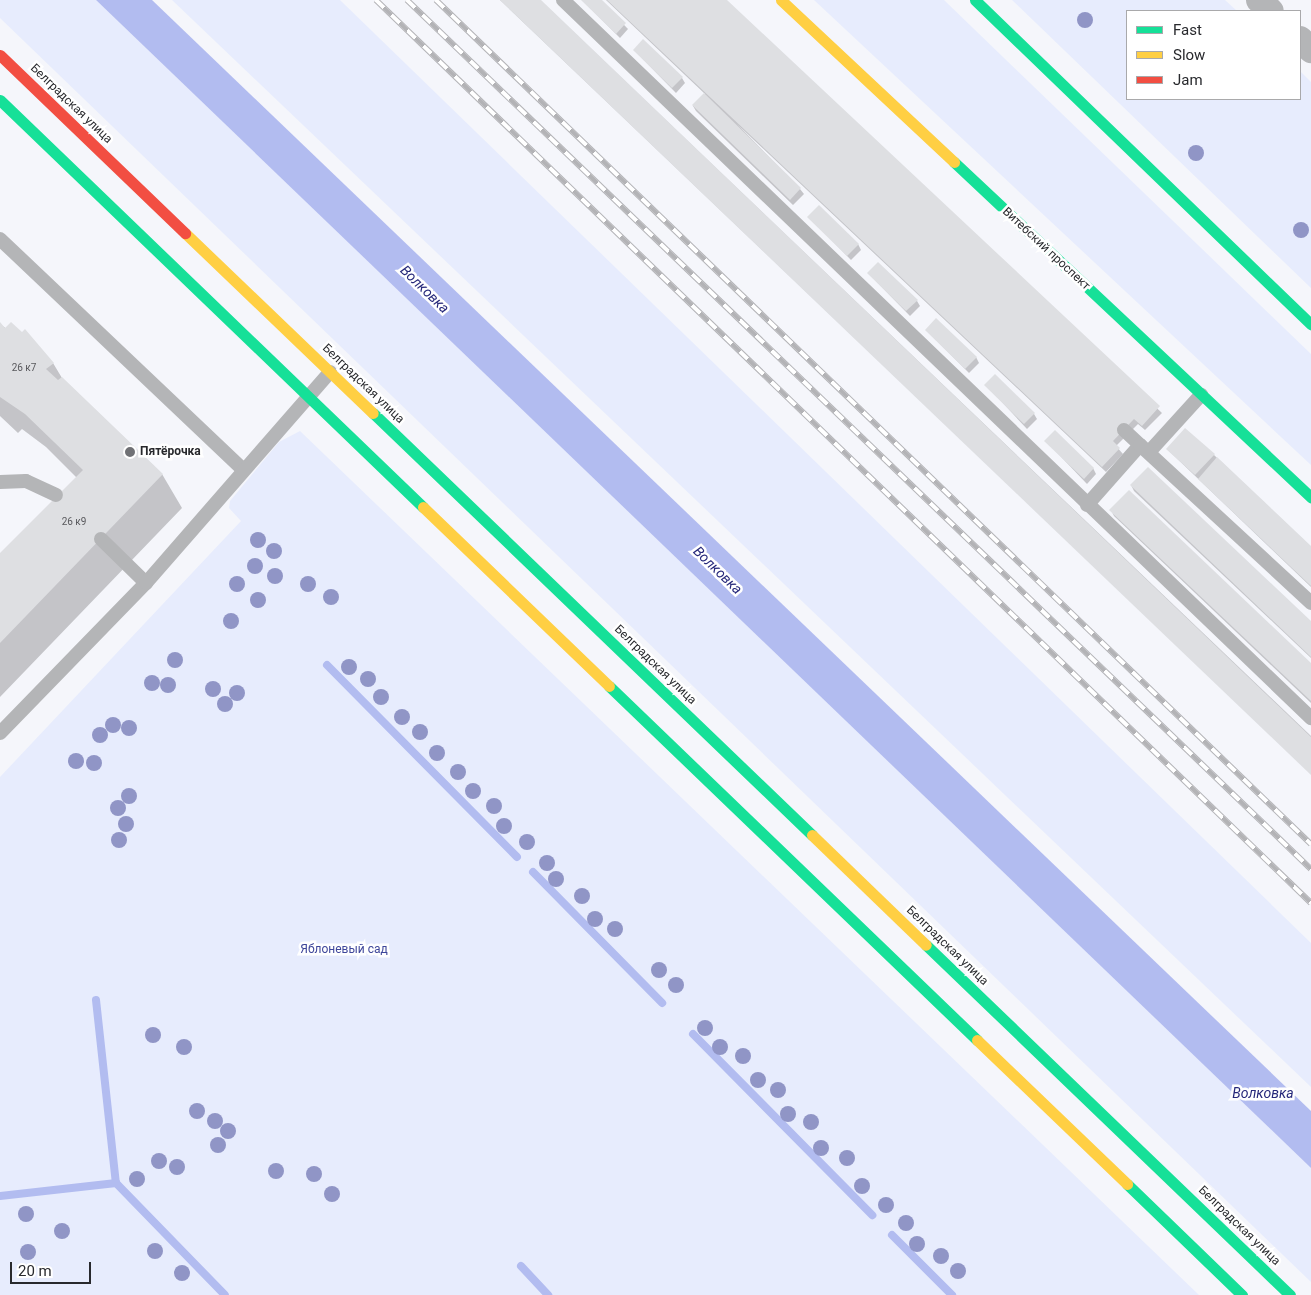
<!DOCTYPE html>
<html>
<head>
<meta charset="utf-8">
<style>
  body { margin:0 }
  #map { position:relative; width:1311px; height:1295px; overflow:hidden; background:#f5f6fb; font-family:Roboto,sans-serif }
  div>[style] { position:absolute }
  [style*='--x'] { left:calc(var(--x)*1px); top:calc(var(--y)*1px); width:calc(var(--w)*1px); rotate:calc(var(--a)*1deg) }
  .green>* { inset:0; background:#e7ecfd }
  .water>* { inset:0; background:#b2bcf0 }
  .shadow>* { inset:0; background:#0003 }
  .stream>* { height:8px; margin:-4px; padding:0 4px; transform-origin:4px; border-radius:4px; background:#b2bcf0 }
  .building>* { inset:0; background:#dedfe2 }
  .lane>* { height:14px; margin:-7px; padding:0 7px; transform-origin:7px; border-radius:7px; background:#b4b5b7 }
  .street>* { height:26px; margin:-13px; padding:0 13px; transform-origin:13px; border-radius:13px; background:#b4b5b7 }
  .fast>* { height:11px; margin:-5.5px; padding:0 5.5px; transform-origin:5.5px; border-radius:5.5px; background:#16e098 }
  .slow>* { height:11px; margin:-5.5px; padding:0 5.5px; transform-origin:5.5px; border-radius:5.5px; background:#ffcf43 }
  .jam>* { height:11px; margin:-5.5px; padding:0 5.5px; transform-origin:5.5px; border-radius:5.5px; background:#f24e42 }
  .rail>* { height:5.5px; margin-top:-2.75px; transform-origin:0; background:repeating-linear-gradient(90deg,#fff 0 11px,#b3b3b6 0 22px); box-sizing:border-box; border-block:1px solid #b3b3b6 }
  .trees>* { width:16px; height:16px; margin:-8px; border-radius:50%; background:#9095c6 }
  .dots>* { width:14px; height:14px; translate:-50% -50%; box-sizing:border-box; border:2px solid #fff; border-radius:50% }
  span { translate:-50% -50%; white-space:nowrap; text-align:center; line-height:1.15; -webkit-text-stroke:5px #fff; paint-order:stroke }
  .number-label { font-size:10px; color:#58585c }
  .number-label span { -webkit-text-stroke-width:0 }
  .street-label { font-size:12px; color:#28292d }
  .poi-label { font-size:12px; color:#28292d; font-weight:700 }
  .left { translate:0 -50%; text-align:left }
  .park-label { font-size:12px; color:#3e469a }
  .water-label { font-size:14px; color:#26287a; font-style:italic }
  .legend { position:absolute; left:1126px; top:10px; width:175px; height:90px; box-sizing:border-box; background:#fff; border:1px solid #a9a9ab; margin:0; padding:6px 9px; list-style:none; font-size:15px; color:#28292d }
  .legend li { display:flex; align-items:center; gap:10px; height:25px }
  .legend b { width:25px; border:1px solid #a9a9ab }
  .scale { position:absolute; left:10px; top:1262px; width:81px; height:22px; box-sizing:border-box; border:2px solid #28292d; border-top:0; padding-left:6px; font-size:15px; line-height:18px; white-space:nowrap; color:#28292d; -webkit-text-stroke:4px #fff; paint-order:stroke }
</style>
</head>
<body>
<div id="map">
  <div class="green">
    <div style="clip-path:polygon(0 0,96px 0,1311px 1168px,1311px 1282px,0 18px)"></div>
    <div style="clip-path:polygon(172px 0,340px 0,1311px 943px,1311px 1087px)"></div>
    <div style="clip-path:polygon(814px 0,944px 0,1311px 354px,1311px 465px)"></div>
    <div style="clip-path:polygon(1012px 0,1225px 0,1237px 11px,1127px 11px,1127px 99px,1300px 99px,1300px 71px,1311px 82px,1311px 288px)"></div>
    <div style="clip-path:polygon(300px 431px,1199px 1295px,0 1295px,0 777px,241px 521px,229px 508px,230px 501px,279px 442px)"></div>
  </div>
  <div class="water">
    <div style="clip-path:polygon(96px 0,152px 0,1311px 1111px,1311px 1168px)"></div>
  </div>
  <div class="shadow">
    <div style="clip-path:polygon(500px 0,540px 0,1311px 736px,1311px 773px)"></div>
    <div style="clip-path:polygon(582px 0,600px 0,628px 29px,620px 38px)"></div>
    <div style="clip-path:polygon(606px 0,724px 0,1162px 413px,1145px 430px,1138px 424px,1116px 446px,1123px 454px,1106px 472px,737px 124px,800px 189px,804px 194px,793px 205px,696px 111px,693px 106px,705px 94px)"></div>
    <div style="clip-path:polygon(634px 50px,682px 78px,685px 83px,676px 93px)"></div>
    <div style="clip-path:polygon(809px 217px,858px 244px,861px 250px,851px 260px)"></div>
    <div style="clip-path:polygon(868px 273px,917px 301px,920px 306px,910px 316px)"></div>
    <div style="clip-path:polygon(0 324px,53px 363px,62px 378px,162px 474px,182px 508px,0 697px,0 557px,77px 478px,46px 447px,22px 429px,18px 433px,0 416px)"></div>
    <div style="clip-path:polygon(926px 330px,976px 357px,979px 363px,969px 373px)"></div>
    <div style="clip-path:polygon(986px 385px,1034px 414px,1037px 419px,1027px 429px)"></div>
    <div style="clip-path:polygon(1046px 441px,1093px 468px,1096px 474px,1087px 484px)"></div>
    <div style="clip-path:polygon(1167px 449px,1214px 455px,1311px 547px,1311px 587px)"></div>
    <div style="clip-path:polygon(1131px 485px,1311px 623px,1311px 658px,1134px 491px)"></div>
    <div style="clip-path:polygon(1111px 510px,1311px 665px,1311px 703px,1114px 516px)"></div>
  </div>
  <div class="stream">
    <div style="--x:327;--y:665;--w:270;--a:45.3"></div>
    <div style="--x:533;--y:872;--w:184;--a:45.4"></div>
    <div style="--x:96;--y:1000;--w:184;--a:83.8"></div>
    <div style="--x:116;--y:1183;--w:156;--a:45.8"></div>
    <div style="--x:693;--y:1034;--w:255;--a:45.3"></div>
    <div style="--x:0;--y:1196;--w:117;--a:-6.4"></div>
    <div style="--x:892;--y:1235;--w:85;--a:45"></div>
    <div style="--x:521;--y:1266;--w:40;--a:47"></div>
  </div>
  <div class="building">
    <div style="clip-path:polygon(500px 0,541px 0,1311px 737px,1311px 775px)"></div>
    <div style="clip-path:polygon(581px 0,602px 0,626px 23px,616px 34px)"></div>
    <div style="clip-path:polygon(607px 0,727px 0,1160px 406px,1142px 426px,1134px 419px,1113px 441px,1120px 448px,1102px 467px)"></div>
    <div style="clip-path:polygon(643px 39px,683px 77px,672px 88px,633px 50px)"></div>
    <div style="clip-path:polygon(704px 93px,801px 188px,790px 200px,692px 105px)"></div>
    <div style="clip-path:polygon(819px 205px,859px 244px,847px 256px,807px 217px)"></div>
    <div style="clip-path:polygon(878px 262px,918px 300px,906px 311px,867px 273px)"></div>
    <div style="clip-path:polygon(936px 318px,977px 357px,965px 369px,925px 330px)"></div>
    <div style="clip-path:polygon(0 322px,5px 328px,11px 322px,22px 332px,25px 329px,54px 363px,46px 369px,58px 380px,62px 377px,163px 474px,0 643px,0 553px,83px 470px,25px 414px,0 397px)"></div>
    <div style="clip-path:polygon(995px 374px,1035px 413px,1024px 424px,984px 385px)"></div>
    <div style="clip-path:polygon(1185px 428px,1215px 454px,1195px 475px,1166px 449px)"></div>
    <div style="clip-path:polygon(1055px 430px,1094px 468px,1084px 479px,1044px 441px)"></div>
    <div style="clip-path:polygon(1217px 457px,1311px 546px,1311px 586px,1198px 479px)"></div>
    <div style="clip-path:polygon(1148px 467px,1311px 621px,1311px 657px,1130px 485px)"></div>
    <div style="clip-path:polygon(1129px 490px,1311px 663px,1311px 701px,1109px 510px)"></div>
  </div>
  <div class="lane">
    <div style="--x:563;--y:0;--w:1037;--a:43.83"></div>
    <div style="--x:0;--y:239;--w:334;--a:43.5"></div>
    <div style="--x:1124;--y:430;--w:22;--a:43"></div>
    <div style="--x:1150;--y:451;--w:76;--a:-47.7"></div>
    <div style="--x:0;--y:482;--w:26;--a:-2"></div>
    <div style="--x:26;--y:481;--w:33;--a:25"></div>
    <div style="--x:1087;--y:505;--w:80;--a:-48.5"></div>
    <div style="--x:1140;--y:445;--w:233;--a:42.7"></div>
    <div style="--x:101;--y:539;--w:63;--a:44.4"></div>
    <div style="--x:0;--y:733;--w:209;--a:-45.8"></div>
    <div style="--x:146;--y:583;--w:280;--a:-48.9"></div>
  </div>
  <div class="street">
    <div style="--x:1259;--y:0;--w:16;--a:43"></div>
    <div style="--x:1300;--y:39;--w:16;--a:45"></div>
  </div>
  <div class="fast">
    <div style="--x:975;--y:0;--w:467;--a:44"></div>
    <div style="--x:0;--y:100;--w:587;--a:43.9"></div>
    <div style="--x:954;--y:162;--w:490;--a:43.2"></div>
    <div style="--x:373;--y:413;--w:609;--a:43.87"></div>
    <div style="--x:609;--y:686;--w:511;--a:43.89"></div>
    <div style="--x:926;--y:945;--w:505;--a:43.88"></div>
    <div style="--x:1127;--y:1184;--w:160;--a:44"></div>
  </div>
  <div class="slow">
    <div style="--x:781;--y:0;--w:237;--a:43.1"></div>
    <div style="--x:185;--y:233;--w:260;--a:43.8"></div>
    <div style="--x:423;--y:507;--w:258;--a:43.9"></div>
    <div style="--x:812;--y:835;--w:158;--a:44"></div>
    <div style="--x:977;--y:1040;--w:208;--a:43.8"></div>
  </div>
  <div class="jam">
    <div style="--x:0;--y:55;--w:257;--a:43.9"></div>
  </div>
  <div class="rail">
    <div style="--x:376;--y:0;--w:1300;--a:44"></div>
    <div style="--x:407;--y:0;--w:1254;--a:43.87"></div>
    <div style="--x:436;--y:0;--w:1216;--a:43.97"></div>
  </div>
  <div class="trees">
    <div style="left:1085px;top:20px"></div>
    <div style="left:1196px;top:153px"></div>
    <div style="left:1301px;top:230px"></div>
    <div style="left:258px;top:540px"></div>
    <div style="left:274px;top:551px"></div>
    <div style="left:255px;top:566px"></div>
    <div style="left:275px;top:576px"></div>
    <div style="left:237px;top:584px"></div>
    <div style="left:308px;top:584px"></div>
    <div style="left:331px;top:597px"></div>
    <div style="left:258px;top:600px"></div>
    <div style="left:231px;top:621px"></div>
    <div style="left:175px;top:660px"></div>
    <div style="left:349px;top:667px"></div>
    <div style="left:368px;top:679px"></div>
    <div style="left:152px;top:683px"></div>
    <div style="left:168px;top:685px"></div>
    <div style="left:213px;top:689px"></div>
    <div style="left:237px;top:693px"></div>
    <div style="left:381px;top:697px"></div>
    <div style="left:225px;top:704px"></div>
    <div style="left:402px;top:717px"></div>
    <div style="left:113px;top:725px"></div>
    <div style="left:129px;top:728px"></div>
    <div style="left:420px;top:732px"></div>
    <div style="left:100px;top:735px"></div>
    <div style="left:437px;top:753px"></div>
    <div style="left:76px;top:761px"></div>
    <div style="left:94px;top:763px"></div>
    <div style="left:458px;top:772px"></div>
    <div style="left:473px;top:791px"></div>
    <div style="left:129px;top:796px"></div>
    <div style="left:494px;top:806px"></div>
    <div style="left:118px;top:808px"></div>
    <div style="left:126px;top:824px"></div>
    <div style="left:504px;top:826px"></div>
    <div style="left:119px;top:840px"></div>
    <div style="left:527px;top:842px"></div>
    <div style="left:547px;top:863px"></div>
    <div style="left:556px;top:879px"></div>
    <div style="left:582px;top:896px"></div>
    <div style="left:595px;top:919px"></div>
    <div style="left:615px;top:929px"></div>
    <div style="left:659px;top:970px"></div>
    <div style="left:676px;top:985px"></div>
    <div style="left:705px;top:1028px"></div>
    <div style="left:153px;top:1035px"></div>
    <div style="left:184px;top:1047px"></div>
    <div style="left:720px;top:1047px"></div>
    <div style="left:743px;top:1056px"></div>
    <div style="left:758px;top:1080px"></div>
    <div style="left:778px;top:1090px"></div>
    <div style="left:197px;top:1111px"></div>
    <div style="left:788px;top:1114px"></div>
    <div style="left:215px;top:1121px"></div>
    <div style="left:811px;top:1122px"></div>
    <div style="left:228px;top:1131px"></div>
    <div style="left:218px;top:1145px"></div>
    <div style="left:821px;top:1148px"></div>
    <div style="left:847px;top:1158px"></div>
    <div style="left:159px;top:1161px"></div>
    <div style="left:177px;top:1167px"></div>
    <div style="left:276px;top:1171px"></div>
    <div style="left:314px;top:1174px"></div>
    <div style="left:137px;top:1179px"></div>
    <div style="left:862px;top:1186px"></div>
    <div style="left:332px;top:1194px"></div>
    <div style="left:886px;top:1205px"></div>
    <div style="left:26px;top:1214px"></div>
    <div style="left:906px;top:1223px"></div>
    <div style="left:62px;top:1231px"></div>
    <div style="left:917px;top:1244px"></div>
    <div style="left:155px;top:1251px"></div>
    <div style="left:28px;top:1252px"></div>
    <div style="left:941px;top:1256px"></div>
    <div style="left:958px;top:1271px"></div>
    <div style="left:182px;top:1273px"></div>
  </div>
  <div class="dots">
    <div style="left:130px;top:452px;background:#707175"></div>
  </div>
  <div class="number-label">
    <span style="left:24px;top:368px">26 к7</span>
    <span style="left:74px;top:522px">26 к9</span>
  </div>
  <div class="street-label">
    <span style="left:71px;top:104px;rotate:44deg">Белградская улица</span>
    <span style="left:1046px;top:249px;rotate:43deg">Витебский проспект</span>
    <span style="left:363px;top:384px;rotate:44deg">Белградская улица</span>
    <span style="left:655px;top:665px;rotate:44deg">Белградская улица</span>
    <span style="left:947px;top:946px;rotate:44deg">Белградская улица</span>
    <span style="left:1239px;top:1226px;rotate:44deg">Белградская улица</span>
  </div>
  <div class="poi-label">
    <span class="left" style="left:140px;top:452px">Пятёрочка</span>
  </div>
  <div class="park-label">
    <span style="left:344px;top:950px">Яблоневый сад</span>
  </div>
  <div class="water-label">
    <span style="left:425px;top:289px;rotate:44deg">Волковка</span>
    <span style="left:718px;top:570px;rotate:44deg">Волковка</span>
    <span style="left:1263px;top:1093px">Волковка</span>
  </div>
  <ul class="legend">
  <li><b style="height:6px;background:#16e098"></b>Fast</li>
  <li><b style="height:6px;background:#ffcf43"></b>Slow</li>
  <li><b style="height:6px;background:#f24e42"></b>Jam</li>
  </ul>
  <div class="scale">20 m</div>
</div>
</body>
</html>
